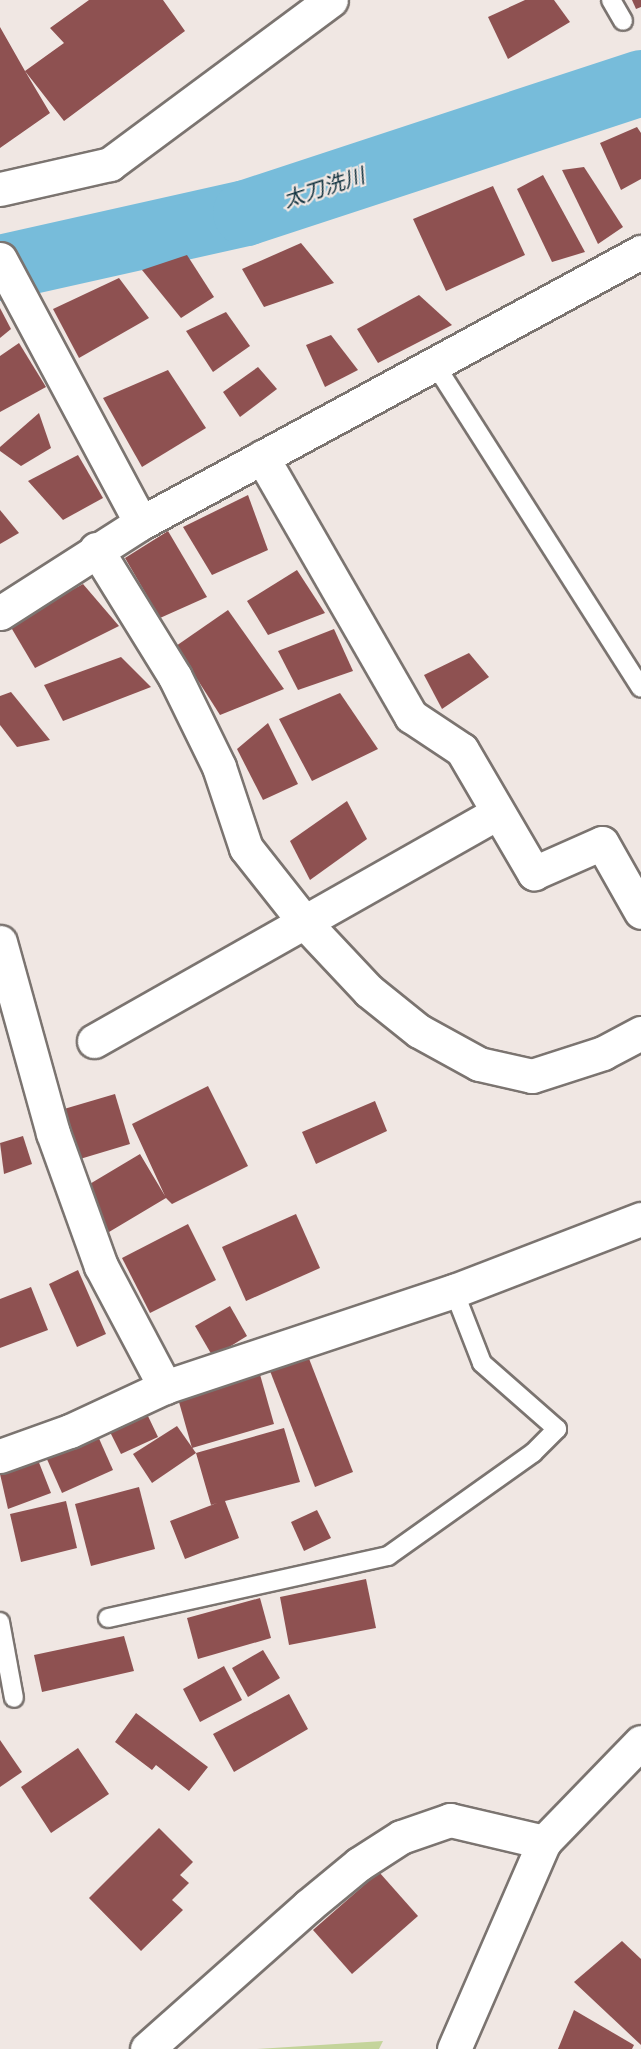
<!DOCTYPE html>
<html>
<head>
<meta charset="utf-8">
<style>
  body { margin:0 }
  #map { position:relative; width:641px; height:2049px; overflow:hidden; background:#f0e7e3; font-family:"Public Sans","Noto Sans JP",sans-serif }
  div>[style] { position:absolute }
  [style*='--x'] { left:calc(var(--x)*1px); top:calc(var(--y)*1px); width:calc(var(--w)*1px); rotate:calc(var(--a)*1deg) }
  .green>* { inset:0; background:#c4d49b }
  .river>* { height:66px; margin:-33px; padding:0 33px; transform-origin:33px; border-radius:33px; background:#77bcda }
  .building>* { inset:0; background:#8e5151 }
  .roads { filter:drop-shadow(2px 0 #7b7470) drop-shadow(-2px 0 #7b7470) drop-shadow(0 2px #7b7470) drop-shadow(0 -2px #7b7470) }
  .lane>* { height:18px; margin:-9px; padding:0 9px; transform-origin:9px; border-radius:9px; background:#fff }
  .street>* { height:33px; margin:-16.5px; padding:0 16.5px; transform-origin:16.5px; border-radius:16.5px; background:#fff }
  .secondary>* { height:33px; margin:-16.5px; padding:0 16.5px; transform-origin:16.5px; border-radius:16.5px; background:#fff }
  span { translate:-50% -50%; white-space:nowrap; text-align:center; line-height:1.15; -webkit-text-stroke:4.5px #f0e7e3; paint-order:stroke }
  .water-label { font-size:21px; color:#123340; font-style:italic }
</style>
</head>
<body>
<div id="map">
  <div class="green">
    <div style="clip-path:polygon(383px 2041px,379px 2049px,257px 2049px)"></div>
  </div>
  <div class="river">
    <div style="--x:0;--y:268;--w:252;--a:-12.6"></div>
    <div style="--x:246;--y:213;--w:416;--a:-18.2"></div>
  </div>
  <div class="building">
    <div style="clip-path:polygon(89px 0,163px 0,185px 31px,64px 121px,25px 71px,50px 113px,0 148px,0 27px,25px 71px,64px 43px,50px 28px)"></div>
    <div style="clip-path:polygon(525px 0,554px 0,570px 22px,508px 59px,488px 17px)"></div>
    <div style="clip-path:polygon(632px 0,641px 0,641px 7px,636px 9px)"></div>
    <div style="clip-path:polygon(637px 127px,641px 133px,641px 179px,621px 190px,600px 143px)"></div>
    <div style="clip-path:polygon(584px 167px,623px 227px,598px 244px,562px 170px)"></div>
    <div style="clip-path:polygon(543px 175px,585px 252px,552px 262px,517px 189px)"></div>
    <div style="clip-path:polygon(493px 186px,525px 255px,446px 291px,413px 219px)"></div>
    <div style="clip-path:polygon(301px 243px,334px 283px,264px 307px,242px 269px)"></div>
    <div style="clip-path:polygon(187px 255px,214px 297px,181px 318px,142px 270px)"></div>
    <div style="clip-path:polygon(119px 278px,149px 318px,79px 358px,53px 309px)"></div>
    <div style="clip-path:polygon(419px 295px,452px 325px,378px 363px,357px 329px)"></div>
    <div style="clip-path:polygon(0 308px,11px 329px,0 338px)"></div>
    <div style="clip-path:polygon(226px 312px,250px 346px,213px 372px,186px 331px)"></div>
    <div style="clip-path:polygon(331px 335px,358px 370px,325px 387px,306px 345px)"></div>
    <div style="clip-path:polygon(19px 343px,46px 387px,0 412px,0 356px)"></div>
    <div style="clip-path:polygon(258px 367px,277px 389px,240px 417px,223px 392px)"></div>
    <div style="clip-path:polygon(168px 370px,206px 428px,142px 467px,103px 398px)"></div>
    <div style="clip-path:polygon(39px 413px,51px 448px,21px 466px,0 451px,0 447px)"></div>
    <div style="clip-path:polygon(78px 455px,103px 498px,63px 520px,28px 481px)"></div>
    <div style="clip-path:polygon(248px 495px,268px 550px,212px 575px,183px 527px)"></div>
    <div style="clip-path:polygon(0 510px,19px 533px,0 544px)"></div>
    <div style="clip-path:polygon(168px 531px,207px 597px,160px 618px,125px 558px)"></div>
    <div style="clip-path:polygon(297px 570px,325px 613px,268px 635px,247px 601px)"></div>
    <div style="clip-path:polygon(83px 584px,119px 626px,35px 668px,9px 624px)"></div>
    <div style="clip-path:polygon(228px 610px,284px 689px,220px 715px,176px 646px)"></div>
    <div style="clip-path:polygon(334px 629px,353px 671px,298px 690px,278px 651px)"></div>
    <div style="clip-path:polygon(469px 653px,489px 677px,442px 709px,424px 675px)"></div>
    <div style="clip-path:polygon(121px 657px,151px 687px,63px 721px,44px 685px)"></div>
    <div style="clip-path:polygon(11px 692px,50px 740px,17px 747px,0 725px,0 696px)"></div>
    <div style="clip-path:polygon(340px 693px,378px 749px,312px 781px,279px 719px)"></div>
    <div style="clip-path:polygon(268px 723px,298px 784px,263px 800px,237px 749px)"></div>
    <div style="clip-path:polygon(347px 801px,367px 839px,310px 880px,290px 841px)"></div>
    <div style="clip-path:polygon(208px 1086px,248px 1166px,172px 1204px,166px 1198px,109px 1232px,83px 1188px,140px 1154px,165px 1196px,132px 1124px)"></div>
    <div style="clip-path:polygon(115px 1094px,130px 1144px,80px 1159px,64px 1109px)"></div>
    <div style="clip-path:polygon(375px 1101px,387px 1131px,316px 1164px,302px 1132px)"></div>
    <div style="clip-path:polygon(23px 1136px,32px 1164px,4px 1174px,0 1143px)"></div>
    <div style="clip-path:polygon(296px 1214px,320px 1268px,246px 1301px,222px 1247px)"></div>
    <div style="clip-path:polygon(188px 1224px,216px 1280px,150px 1313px,122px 1258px)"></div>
    <div style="clip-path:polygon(78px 1270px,106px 1334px,77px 1347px,49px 1284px)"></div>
    <div style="clip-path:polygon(31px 1287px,48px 1330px,0 1348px,0 1299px)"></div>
    <div style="clip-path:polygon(230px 1306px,247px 1336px,213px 1357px,195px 1326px)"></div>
    <div style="clip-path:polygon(308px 1356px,353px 1472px,315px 1487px,270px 1371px)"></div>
    <div style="clip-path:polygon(259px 1371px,274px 1424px,192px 1448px,177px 1395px)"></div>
    <div style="clip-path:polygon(147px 1414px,158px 1437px,121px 1454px,110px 1432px)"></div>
    <div style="clip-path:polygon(177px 1426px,196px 1453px,152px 1483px,133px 1454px)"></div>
    <div style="clip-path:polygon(284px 1428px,300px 1482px,225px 1501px,239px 1538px,185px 1559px,170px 1521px,217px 1503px,211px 1505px,196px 1453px)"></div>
    <div style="clip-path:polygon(97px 1434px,113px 1470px,62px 1493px,46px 1457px)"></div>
    <div style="clip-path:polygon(38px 1460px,51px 1493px,8px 1509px,0 1474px)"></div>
    <div style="clip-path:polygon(139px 1487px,155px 1549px,91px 1566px,75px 1504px)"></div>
    <div style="clip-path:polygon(66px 1501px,77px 1548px,21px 1562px,10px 1514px)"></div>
    <div style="clip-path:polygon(317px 1510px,331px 1538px,304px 1551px,291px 1522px)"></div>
    <div style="clip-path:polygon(366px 1579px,376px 1628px,289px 1645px,280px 1597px)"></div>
    <div style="clip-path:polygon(260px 1598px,271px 1638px,198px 1659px,187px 1618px)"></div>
    <div style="clip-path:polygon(124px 1636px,134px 1671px,42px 1692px,34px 1655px)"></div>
    <div style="clip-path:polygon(263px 1650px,280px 1678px,248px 1697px,232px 1668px)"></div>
    <div style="clip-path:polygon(224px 1666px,242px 1700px,200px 1722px,183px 1689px)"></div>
    <div style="clip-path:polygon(289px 1694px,308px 1729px,234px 1772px,213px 1734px)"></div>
    <div style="clip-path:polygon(136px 1713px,208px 1767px,189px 1791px,156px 1765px,152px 1770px,115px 1742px)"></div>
    <div style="clip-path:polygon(0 1740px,22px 1772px,0 1787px)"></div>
    <div style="clip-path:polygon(78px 1748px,109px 1794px,51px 1833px,21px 1787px)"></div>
    <div style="clip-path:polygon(159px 1828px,193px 1862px,180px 1875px,189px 1883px,172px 1900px,183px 1910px,141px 1951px,89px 1898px)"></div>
    <div style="clip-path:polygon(379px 1872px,418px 1916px,352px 1974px,313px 1930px)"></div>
    <div style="clip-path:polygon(622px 1941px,641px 1959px,641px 2045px,574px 1982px)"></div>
    <div style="clip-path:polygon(574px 2010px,634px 2045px,632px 2049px,558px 2049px)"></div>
  </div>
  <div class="roads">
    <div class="lane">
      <div style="--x:611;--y:0;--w:24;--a:60"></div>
      <div style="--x:434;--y:363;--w:385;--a:57.5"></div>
      <div style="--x:108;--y:1618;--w:287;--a:-12.5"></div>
      <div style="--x:388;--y:1556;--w:178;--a:-35.4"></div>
      <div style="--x:533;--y:1453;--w:34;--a:-45"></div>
      <div style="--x:557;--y:1429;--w:100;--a:-138.7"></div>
      <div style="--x:482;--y:1363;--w:77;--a:-111.3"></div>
      <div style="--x:0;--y:1622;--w:77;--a:79.6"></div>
    </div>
    <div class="street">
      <div style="--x:0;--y:189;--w:113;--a:-12.8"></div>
      <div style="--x:110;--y:164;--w:275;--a:-36.6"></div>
      <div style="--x:0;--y:259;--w:299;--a:61.9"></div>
      <div style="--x:262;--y:457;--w:299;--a:60.1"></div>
      <div style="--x:411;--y:716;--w:61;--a:33.7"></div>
      <div style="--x:462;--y:750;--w:143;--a:59.7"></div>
      <div style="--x:534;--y:873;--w:74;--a:-23.8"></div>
      <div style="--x:602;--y:843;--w:79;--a:60.5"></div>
      <div style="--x:96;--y:549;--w:150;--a:58.3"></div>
      <div style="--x:175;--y:677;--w:100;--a:63.9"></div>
      <div style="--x:219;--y:767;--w:85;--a:71.6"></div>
      <div style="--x:246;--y:848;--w:97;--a:51.7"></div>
      <div style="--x:306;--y:924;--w:92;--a:46.8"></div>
      <div style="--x:369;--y:991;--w:64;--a:38.7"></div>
      <div style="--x:419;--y:1031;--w:68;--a:28.8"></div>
      <div style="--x:479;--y:1064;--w:54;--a:12.8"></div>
      <div style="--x:532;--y:1076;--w:75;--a:-17.9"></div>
      <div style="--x:603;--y:1053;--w:43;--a:-27.8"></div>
      <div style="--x:0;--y:613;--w:167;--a:-32.6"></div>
      <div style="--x:141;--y:523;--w:569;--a:-28.46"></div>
      <div style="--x:0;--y:942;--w:198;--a:74.5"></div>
      <div style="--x:53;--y:1133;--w:141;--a:70.2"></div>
      <div style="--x:101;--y:1266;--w:137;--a:62.1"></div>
      <div style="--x:94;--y:1041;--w:463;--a:-29.5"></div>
      <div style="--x:0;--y:1456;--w:74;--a:-19.7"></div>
      <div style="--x:70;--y:1431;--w:105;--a:-24.9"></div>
      <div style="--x:165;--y:1387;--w:305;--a:-18.4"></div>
      <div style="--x:454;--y:1291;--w:200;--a:-21.1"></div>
    </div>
    <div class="secondary">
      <div style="--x:147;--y:2049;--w:215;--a:-41.6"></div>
      <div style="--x:308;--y:1906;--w:66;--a:-39.5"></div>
      <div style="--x:359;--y:1864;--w:50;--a:-32.7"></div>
      <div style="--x:401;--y:1837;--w:52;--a:-19.1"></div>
      <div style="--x:450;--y:1820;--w:97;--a:13.2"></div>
      <div style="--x:454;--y:2049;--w:226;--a:-66.5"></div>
      <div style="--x:544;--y:1842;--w:139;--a:-45.9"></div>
    </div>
  </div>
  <div class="water-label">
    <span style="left:324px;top:188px;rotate:-18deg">太刀洗川</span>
  </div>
</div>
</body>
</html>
